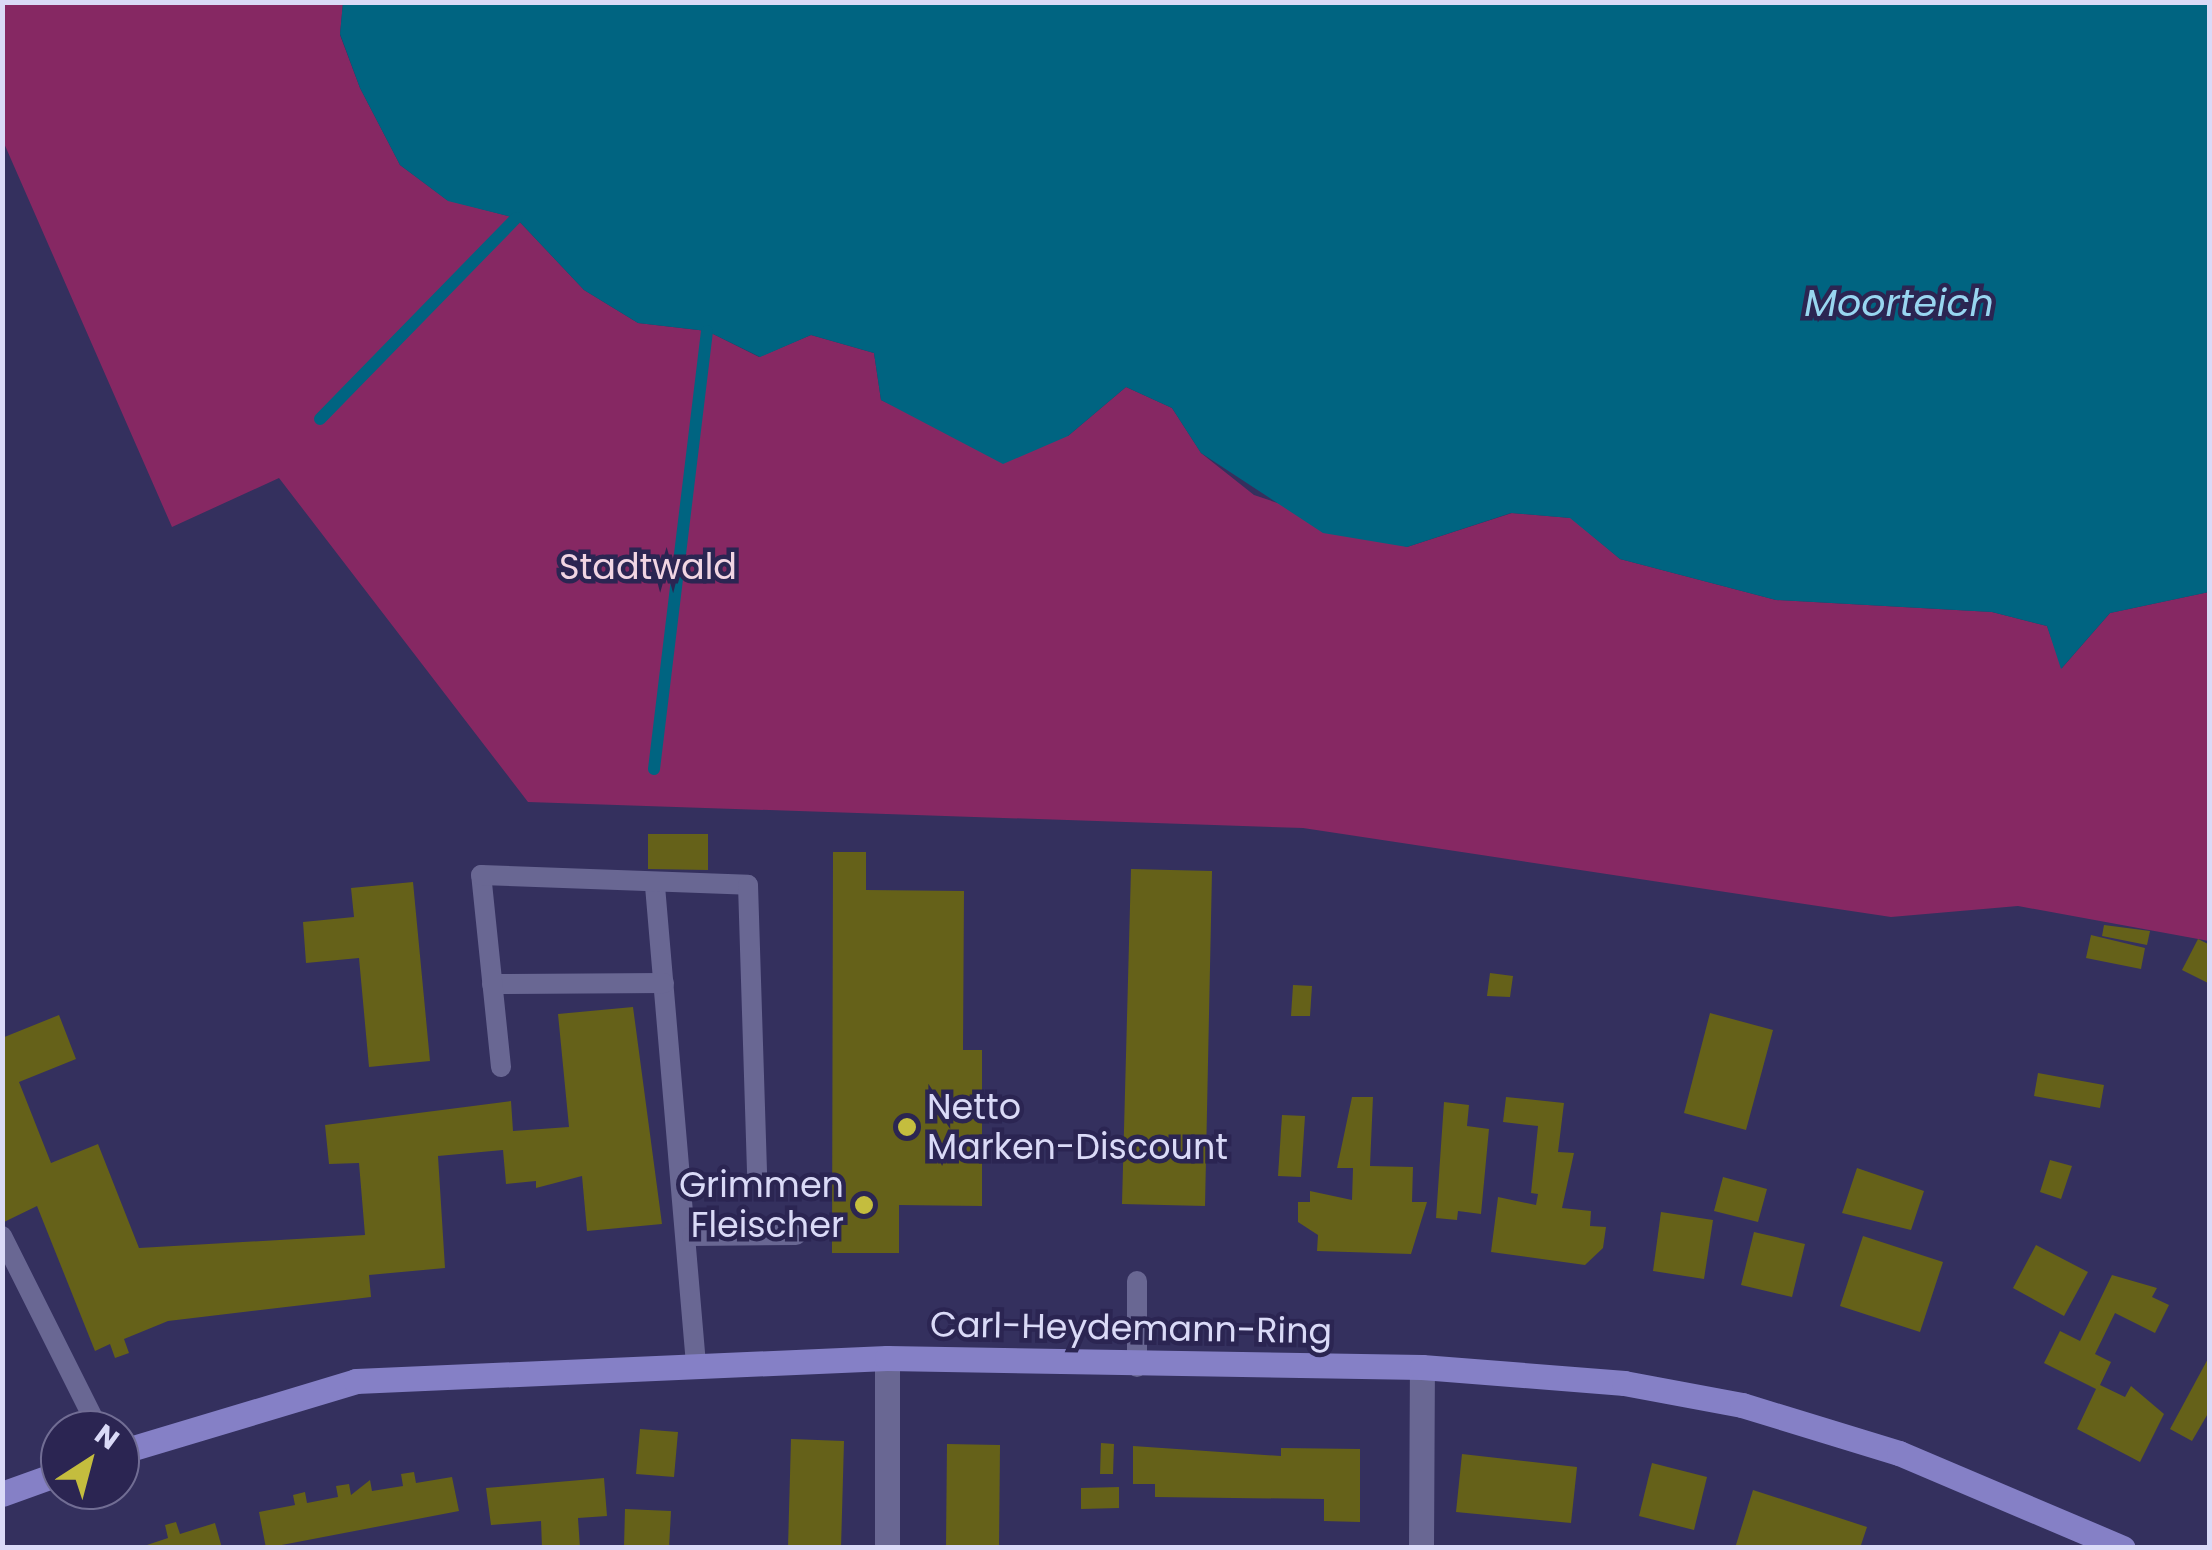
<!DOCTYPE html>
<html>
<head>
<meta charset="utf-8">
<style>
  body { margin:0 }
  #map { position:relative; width:2212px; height:1550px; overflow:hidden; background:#34305e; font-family:Poppins,sans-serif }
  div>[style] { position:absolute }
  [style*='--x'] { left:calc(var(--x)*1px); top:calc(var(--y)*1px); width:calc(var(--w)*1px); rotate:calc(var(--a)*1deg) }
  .green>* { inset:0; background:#862863 }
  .water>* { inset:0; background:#006481 }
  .stream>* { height:12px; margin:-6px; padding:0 6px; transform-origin:6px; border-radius:6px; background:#006481 }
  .building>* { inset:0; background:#656119 }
  .lane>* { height:20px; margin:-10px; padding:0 10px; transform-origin:10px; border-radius:10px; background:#696793 }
  .street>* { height:25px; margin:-12.5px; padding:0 12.5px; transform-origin:12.5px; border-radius:12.5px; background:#696793 }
  .secondary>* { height:25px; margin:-12.5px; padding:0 12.5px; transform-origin:12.5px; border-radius:12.5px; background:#8580c6 }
  .dots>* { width:28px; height:28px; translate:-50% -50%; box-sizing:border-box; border:5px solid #2b2552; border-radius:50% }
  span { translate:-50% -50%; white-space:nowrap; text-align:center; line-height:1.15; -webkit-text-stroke:9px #2b2552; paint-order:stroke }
  .park-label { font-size:35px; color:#f1d5e3 }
  .poi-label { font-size:35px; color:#dadaf7 }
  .left { translate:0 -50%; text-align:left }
  .right { translate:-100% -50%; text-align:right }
  .street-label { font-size:35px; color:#dadaf7 }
  .water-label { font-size:38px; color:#98d6f0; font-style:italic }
  .frame { position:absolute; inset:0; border:5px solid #dadaf7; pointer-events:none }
  .north { position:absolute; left:40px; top:1410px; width:100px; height:100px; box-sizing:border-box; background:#2b2552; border:2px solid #716d94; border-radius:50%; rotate:36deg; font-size:28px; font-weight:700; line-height:40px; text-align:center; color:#dadaf7 }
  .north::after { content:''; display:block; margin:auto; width:35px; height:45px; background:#c4bd3e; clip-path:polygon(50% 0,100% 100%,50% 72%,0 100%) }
</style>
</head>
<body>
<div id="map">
  <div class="green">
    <div style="clip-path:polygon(2px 3px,343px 3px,340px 35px,360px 88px,400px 165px,447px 200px,516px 218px,584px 290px,638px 323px,707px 331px,759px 357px,811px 335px,874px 353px,881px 400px,942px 429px,1068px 436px,1126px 387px,1172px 408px,1201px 453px,1254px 495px,1407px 547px,1512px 513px,1571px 518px,1620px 559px,1776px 600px,1992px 612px,2047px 626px,2062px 668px,2110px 613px,2209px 592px,2209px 941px,2018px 906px,1891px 917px,1303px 828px,528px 802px,279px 478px,172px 527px,3px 141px)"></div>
  </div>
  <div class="water">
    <div style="clip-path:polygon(343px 2px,2209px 3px,2209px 592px,2110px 613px,2061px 669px,2047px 626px,1992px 612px,1776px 600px,1620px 559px,1570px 518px,1511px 513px,1407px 547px,1323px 533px,1201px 453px,1172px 408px,1126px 387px,1068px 436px,1003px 464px,881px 400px,874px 353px,811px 335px,760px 357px,707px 331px,638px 323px,584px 290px,516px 218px,448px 201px,400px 165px,360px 88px,340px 34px)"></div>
  </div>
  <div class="stream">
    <div style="--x:320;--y:419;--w:281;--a:-45.7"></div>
    <div style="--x:654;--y:769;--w:441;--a:-83.1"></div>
  </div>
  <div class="building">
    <div style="clip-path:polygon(648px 834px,708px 834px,708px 870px,648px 869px)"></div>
    <div style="clip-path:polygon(833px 852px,866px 852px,866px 890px,964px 891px,963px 1050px,982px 1050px,982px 1206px,899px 1205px,899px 1253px,832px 1253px)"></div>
    <div style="clip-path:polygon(1131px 869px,1212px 871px,1205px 1206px,1122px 1204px)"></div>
    <div style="clip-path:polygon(413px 882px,430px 1061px,369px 1067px,359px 958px,306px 963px,303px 922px,354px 917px,351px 888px)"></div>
    <div style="clip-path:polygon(2104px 925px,2150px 931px,2147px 945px,2102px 936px)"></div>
    <div style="clip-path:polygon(2091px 935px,2145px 948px,2141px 969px,2086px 958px)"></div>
    <div style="clip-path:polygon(2198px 939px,2210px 945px,2210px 984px,2182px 970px)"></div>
    <div style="clip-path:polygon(1490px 973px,1513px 976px,1510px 997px,1487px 996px)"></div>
    <div style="clip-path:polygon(1293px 985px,1312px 986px,1310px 1016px,1291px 1016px)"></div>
    <div style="clip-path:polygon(633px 1007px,662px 1224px,587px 1231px,582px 1176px,536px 1188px,536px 1181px,506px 1184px,503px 1150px,438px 1156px,445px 1268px,369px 1275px,371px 1297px,168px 1321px,124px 1339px,129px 1353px,115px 1358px,110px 1344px,95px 1351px,37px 1206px,2px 1223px,2px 1038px,59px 1015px,76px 1059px,19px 1082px,51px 1163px,98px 1144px,139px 1248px,365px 1235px,359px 1163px,329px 1164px,325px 1125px,511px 1101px,513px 1131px,569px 1127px,558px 1014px)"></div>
    <div style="clip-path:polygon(1710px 1013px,1773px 1030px,1746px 1130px,1684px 1113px)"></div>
    <div style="clip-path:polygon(2038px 1073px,2104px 1085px,2100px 1108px,2034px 1096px)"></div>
    <div style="clip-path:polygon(1352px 1097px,1373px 1097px,1370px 1166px,1413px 1167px,1412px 1202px,1427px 1202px,1411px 1254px,1317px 1251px,1318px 1235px,1298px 1222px,1298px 1202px,1310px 1202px,1310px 1191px,1352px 1200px,1353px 1168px,1337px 1168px)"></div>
    <div style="clip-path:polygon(1506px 1097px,1564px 1103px,1558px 1152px,1574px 1153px,1562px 1208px,1591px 1211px,1590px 1226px,1606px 1227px,1603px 1248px,1585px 1265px,1491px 1252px,1498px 1197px,1536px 1205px,1538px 1194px,1531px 1193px,1538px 1126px,1503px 1122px)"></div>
    <div style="clip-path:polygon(1444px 1102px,1469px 1105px,1467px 1126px,1489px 1129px,1481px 1214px,1458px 1211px,1457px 1220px,1436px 1218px)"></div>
    <div style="clip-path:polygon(1282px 1115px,1305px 1116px,1301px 1177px,1278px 1176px)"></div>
    <div style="clip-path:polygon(2050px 1160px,2072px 1166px,2061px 1199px,2040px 1192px)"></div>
    <div style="clip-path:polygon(1857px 1168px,1924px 1191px,1911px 1230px,1842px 1213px)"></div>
    <div style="clip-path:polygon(1723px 1177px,1767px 1189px,1758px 1222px,1714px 1211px)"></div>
    <div style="clip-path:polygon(1661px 1212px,1713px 1220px,1704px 1279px,1653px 1271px)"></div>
    <div style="clip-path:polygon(1754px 1232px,1805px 1244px,1792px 1297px,1741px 1285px)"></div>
    <div style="clip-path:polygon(1863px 1236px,1943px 1262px,1920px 1332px,1840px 1306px)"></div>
    <div style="clip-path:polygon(2036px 1245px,2088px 1272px,2064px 1316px,2013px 1288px)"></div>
    <div style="clip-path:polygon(2112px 1275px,2157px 1288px,2152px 1297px,2169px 1305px,2155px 1333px,2115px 1313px,2095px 1354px,2111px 1362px,2100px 1385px,2125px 1397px,2131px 1386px,2164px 1414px,2140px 1462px,2077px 1429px,2096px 1389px,2044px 1363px,2060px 1331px,2080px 1341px)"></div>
    <div style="clip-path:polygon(2210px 1355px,2210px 1410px,2192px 1441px,2170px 1429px)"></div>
    <div style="clip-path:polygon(640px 1429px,678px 1432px,674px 1477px,636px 1474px)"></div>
    <div style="clip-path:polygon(791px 1439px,844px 1441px,841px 1548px,788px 1548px)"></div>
    <div style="clip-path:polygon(1101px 1443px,1114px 1444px,1113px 1474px,1100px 1474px)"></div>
    <div style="clip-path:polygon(947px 1444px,1000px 1445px,999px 1548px,946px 1548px)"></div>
    <div style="clip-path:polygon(1133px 1446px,1281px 1456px,1281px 1448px,1360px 1449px,1360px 1522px,1324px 1521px,1324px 1499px,1155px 1497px,1155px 1484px,1133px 1484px)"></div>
    <div style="clip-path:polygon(1462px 1454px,1577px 1467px,1571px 1523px,1456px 1512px)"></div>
    <div style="clip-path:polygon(1652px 1463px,1707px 1477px,1694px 1530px,1639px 1516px)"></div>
    <div style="clip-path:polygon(414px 1472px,416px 1483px,452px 1477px,459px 1511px,266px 1548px,259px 1512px,295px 1505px,293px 1495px,305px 1492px,307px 1503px,338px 1497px,336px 1486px,349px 1484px,351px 1495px,370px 1480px,372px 1491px,403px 1486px,401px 1474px)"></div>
    <div style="clip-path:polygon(604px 1478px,607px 1516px,578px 1518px,580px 1548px,542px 1548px,541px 1521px,491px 1525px,486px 1488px)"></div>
    <div style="clip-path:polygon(1119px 1487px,1119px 1508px,1081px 1509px,1081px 1488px)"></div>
    <div style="clip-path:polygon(1753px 1490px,1867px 1527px,1860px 1548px,1735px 1548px)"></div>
    <div style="clip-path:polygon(625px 1509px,671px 1511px,669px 1548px,624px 1548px)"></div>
    <div style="clip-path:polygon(176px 1522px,180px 1534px,215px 1523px,222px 1548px,138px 1548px,168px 1538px,165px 1525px)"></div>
  </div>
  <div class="lane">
    <div style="--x:655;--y:886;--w:477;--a:85.1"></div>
    <div style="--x:492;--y:984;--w:172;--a:-0.3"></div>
    <div style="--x:501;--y:1067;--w:193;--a:-95.9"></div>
    <div style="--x:481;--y:875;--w:267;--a:2.1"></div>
    <div style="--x:748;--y:885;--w:287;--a:88.2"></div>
    <div style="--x:2;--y:1236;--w:217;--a:63.4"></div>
    <div style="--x:692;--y:1236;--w:104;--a:-0.6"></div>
    <div style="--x:1137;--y:1281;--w:86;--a:90"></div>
  </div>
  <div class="street">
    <div style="--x:887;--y:1548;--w:190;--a:-90"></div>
    <div style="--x:1421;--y:1548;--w:181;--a:-89.7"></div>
  </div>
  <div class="secondary">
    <div style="--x:120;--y:1452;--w:246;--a:-16.7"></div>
    <div style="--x:356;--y:1381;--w:531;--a:-2.48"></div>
    <div style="--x:887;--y:1358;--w:535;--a:0.96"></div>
    <div style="--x:1422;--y:1367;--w:203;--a:4.5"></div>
    <div style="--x:1624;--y:1383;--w:120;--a:10.6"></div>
    <div style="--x:1742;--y:1405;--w:164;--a:17"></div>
    <div style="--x:1899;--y:1453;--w:243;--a:23"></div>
    <div style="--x:2;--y:1494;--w:62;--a:-19.9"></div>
  </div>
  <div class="dots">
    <div style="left:907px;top:1127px;background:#c4bd3e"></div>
    <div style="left:864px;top:1205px;background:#c4bd3e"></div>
  </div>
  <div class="park-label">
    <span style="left:648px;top:567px">Stadtwald</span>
  </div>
  <div class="poi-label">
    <span class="left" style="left:927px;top:1127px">Netto<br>Marken-Discount</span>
    <span class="right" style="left:844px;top:1205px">Grimmen<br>Fleischer</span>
  </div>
  <div class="street-label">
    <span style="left:1131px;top:1328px;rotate:1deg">Carl-Heydemann-Ring</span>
  </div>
  <div class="water-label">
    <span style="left:1899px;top:303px">Moorteich</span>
  </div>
  <div class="frame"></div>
  <div class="north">N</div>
</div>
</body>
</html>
